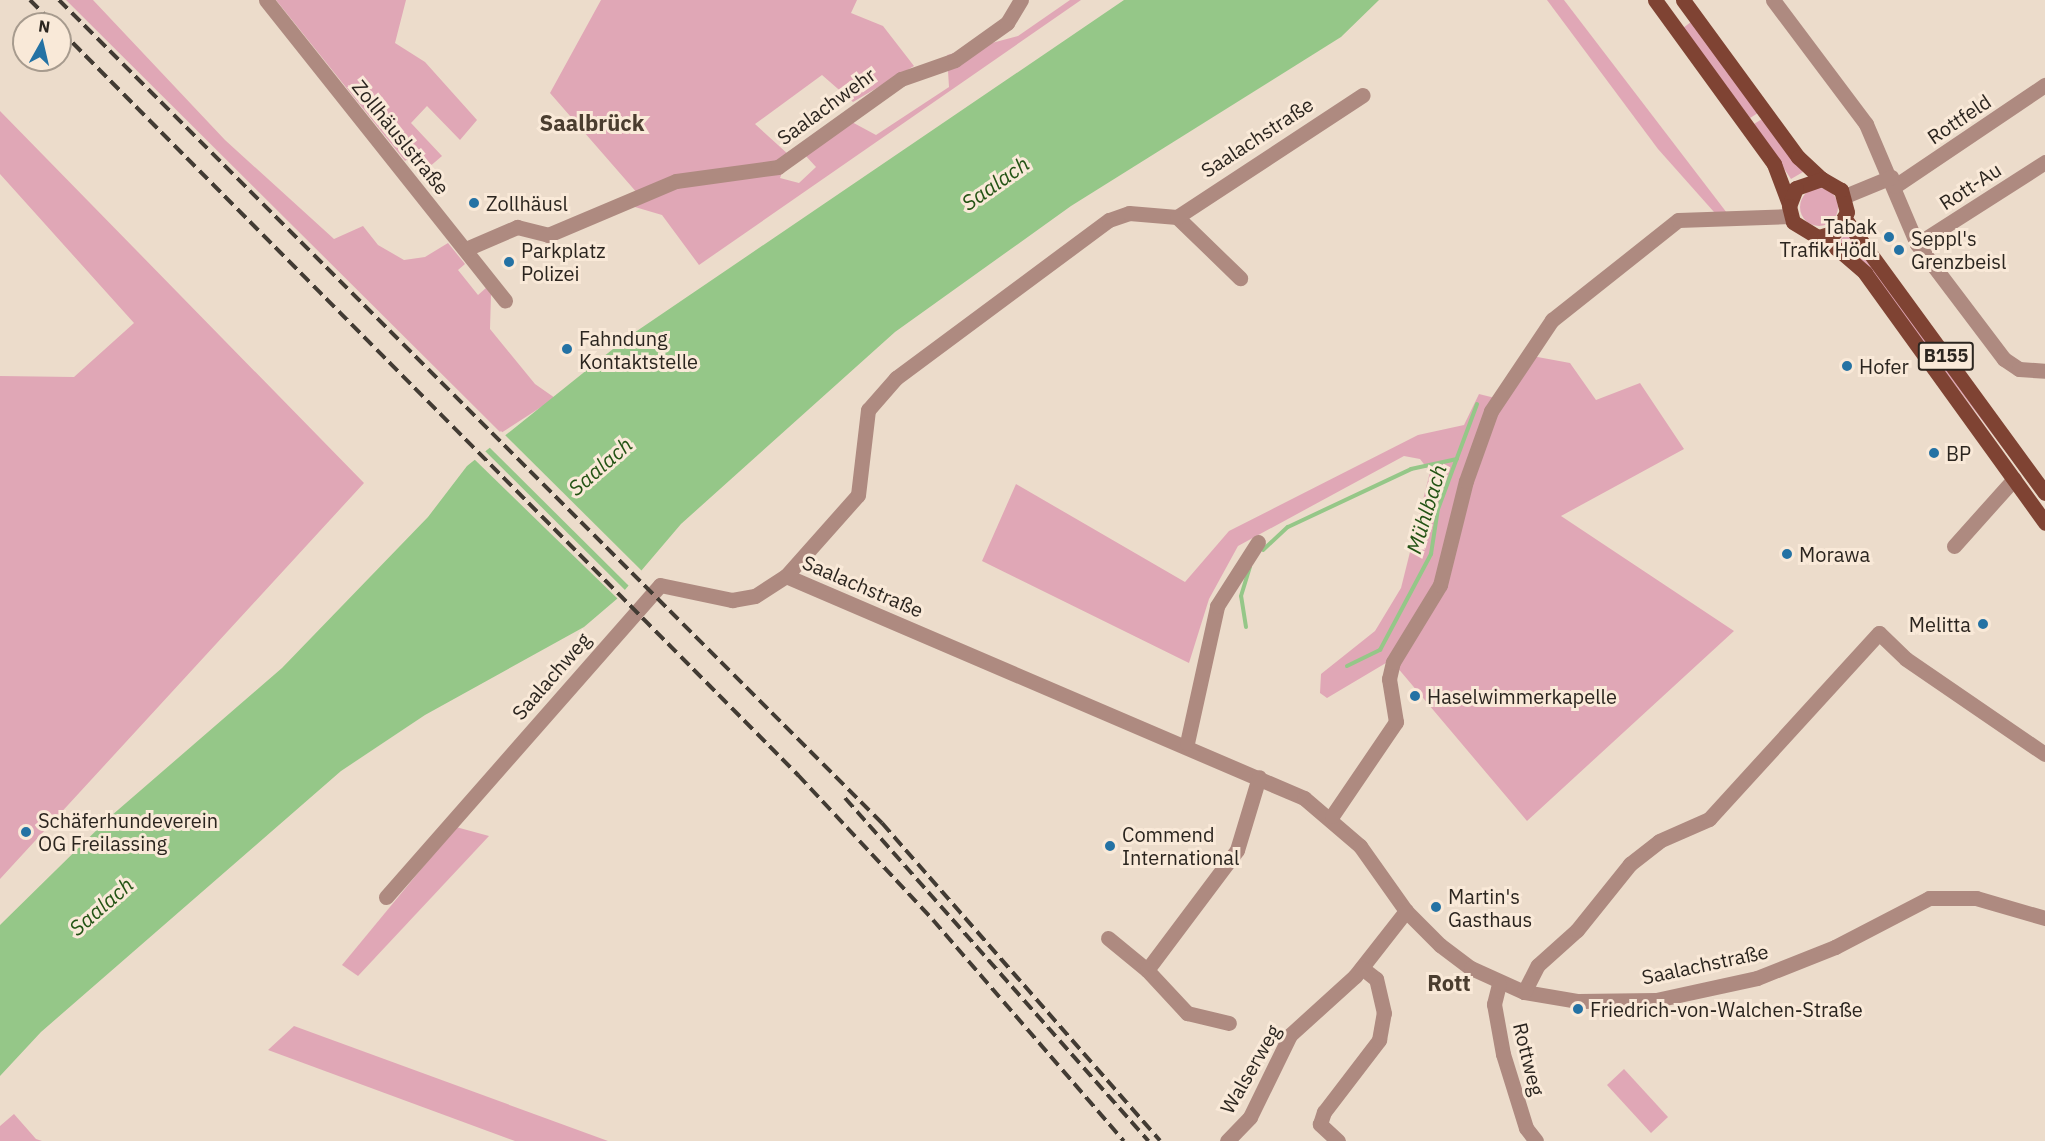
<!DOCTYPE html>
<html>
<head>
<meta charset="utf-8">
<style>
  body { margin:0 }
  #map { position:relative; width:2045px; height:1141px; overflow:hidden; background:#ecdccb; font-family:"IBM Plex Sans",sans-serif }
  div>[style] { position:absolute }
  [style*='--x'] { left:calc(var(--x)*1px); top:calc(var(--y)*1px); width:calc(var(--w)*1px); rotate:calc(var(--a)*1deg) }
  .green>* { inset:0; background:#e0a7b6 }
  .round { border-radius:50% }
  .water>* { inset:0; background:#95c788 }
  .pier>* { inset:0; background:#ecdccb }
  .stream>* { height:4px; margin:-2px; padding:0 2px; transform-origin:2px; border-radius:2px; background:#95c788 }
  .minor>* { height:15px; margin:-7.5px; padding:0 7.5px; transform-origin:7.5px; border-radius:7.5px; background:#ae8a80 }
  .major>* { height:15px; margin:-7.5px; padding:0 7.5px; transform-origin:7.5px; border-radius:7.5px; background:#7f4333 }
  .rail>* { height:4px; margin-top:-2px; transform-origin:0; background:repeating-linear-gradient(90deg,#423b33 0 12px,transparent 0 18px) }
  .dots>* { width:16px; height:16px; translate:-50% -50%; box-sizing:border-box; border:3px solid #f9e9d8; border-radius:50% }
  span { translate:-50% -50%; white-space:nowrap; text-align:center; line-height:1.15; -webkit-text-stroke:6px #f9e9d8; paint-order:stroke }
  .shield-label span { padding:2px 4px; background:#f9e9d8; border:2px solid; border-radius:4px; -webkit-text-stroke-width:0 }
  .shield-label { font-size:18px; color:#2b251f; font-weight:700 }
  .street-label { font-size:20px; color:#2b251f }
  .poi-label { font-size:20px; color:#2b251f }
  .left { translate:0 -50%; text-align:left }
  .right { translate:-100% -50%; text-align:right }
  .water-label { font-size:21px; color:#235314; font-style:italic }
  .quarter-label { font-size:22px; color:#4a3d2f; font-weight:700 }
  .north { position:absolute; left:12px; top:12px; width:60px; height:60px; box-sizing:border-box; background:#f9e9d8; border:2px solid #a79b8e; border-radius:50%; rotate:8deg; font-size:16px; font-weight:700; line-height:24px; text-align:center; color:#2b251f }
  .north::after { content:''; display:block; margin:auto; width:21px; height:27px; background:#2472a4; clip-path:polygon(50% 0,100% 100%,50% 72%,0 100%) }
</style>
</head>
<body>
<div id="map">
  <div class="green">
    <div style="clip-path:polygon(66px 0,93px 0,225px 140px,334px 239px,363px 226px,378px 245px,404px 260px,425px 257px,448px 243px,465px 264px,458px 270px,478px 295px,486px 288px,491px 294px,490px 329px,535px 384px,555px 398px,501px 433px)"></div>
    <div style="clip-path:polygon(276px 0,406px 0,395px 43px,425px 62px,477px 120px,460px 140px,427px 106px,411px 123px,442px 156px,428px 168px,415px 154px,405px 161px)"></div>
    <div style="clip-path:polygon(601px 0,857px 0,851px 13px,883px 26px,914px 66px,853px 102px,822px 75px,755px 124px,789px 155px,780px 178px,799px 183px,816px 167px,805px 155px,850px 121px,876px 135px,949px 87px,947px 55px,1018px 36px,1070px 0,1081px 0,699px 265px,662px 215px,618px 202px,638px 194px,550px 93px)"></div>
    <div style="clip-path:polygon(1547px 0,1564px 0,1727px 213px,1714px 212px,1658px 149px)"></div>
    <div style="clip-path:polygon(1691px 22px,1758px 113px,1750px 118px,1683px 28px)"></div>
    <div style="clip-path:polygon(0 111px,364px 483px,0 879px,0 376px,74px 377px,134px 323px,0 174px)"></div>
    <div style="clip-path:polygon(1762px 119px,1803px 172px,1791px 179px,1754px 124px)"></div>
    <div class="round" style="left:1800px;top:188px;width:38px;height:38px"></div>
    <div style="clip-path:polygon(1848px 232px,2041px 498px,1858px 257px,1839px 241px)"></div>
    <div style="clip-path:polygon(1522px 354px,1570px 363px,1596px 400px,1640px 383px,1684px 449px,1561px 516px,1734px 631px,1527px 821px,1391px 660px,1327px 698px,1320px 693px,1321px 674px,1375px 631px,1401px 588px,1430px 472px,1420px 459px,1404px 456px,1238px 546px,1209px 599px,1189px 663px,982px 561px,1016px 484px,1185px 582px,1229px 531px,1418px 435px,1464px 425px,1479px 394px,1495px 398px)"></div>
    <div style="clip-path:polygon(456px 827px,489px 836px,358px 976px,342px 965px)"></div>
    <div style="clip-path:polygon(294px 1026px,608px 1141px,515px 1141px,268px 1050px)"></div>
    <div style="clip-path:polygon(1624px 1069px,1668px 1117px,1651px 1133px,1607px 1085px)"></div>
    <div style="clip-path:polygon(14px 1114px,36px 1139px,42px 1141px,0 1141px,0 1126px)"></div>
  </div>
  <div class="water">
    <div style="clip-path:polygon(1124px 0,1379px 0,1341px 37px,1071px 206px,895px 332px,681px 524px,618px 598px,584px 627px,425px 715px,341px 771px,41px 1032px,0 1076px,0 925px,111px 816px,282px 668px,428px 517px,467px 466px,628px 337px)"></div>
  </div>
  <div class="pier">
    <div style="clip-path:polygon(501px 431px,645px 574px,632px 589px,486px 444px)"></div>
    <div style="clip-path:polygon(482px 448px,628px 593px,620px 601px,472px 457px)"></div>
  </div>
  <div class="stream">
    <div style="--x:1263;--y:550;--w:34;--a:-43"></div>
    <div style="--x:1288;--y:527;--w:136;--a:-25.2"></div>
    <div style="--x:1411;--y:469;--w:47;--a:-12.3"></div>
    <div style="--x:1246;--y:627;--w:31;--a:-99"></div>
    <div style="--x:1241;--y:596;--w:31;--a:-73"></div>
    <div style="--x:1347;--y:666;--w:37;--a:-26"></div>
    <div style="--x:1380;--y:650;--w:109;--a:-62"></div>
    <div style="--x:1431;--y:554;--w:46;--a:-81.2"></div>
    <div style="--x:1438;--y:509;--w:112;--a:-69.6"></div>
  </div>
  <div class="minor">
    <div style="--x:266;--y:0;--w:384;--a:51.5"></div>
    <div style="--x:1773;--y:0;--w:155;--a:53.1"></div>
    <div style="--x:1866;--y:124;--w:130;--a:67"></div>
    <div style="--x:1917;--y:244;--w:144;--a:52.9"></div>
    <div style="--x:2004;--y:359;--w:18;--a:34"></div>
    <div style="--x:2019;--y:369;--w:26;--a:4"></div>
    <div style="--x:1895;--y:186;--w:181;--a:-34"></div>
    <div style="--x:1845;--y:196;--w:50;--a:-22.4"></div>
    <div style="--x:1177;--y:217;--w:88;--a:44.1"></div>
    <div style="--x:1917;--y:244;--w:152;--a:-32.6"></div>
    <div style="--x:466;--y:249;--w:56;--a:-23.3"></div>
    <div style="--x:517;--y:227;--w:32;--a:14"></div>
    <div style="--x:548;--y:235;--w:139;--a:-22.9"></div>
    <div style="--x:676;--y:181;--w:103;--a:-7.8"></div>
    <div style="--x:778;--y:167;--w:151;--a:-35.6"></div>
    <div style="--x:901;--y:79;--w:57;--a:-19.4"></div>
    <div style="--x:955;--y:60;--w:64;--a:-35.4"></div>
    <div style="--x:1007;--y:23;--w:27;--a:-59"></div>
    <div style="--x:1954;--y:546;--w:90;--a:-48.2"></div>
    <div style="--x:786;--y:576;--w:564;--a:23.2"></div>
    <div style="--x:1304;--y:798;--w:74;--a:40.6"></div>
    <div style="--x:1360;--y:846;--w:80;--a:54.7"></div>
    <div style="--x:1406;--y:911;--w:48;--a:45"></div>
    <div style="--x:1440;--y:945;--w:39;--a:37"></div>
    <div style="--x:1471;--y:968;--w:58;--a:24.4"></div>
    <div style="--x:1524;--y:992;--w:55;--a:9.5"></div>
    <div style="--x:1578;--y:1001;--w:78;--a:-0.7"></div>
    <div style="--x:1656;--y:1000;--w:103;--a:-12.3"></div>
    <div style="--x:1757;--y:978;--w:84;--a:-21.7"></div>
    <div style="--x:1835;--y:947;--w:106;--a:-27.5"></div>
    <div style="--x:1929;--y:898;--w:47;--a:0"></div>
    <div style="--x:1976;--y:898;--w:72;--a:16.2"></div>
    <div style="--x:1187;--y:743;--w:140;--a:-77.6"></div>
    <div style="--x:1217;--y:606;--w:76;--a:-57.4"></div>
    <div style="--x:1332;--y:816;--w:114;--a:-55.8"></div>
    <div style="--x:1396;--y:722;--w:44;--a:-99.2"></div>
    <div style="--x:1389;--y:679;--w:17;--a:-77"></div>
    <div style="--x:1393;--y:662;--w:90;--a:-58.6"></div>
    <div style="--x:1440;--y:585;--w:107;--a:-76"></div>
    <div style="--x:1466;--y:481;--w:74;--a:-70.3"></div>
    <div style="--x:1491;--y:411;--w:110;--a:-56.2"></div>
    <div style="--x:1552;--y:320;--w:161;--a:-38.4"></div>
    <div style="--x:1678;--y:220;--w:112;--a:-2"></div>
    <div style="--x:386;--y:897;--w:415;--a:-48.7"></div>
    <div style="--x:660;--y:585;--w:74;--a:11.8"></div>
    <div style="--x:732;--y:600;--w:23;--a:-10"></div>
    <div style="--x:755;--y:596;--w:37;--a:-33"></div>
    <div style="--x:786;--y:576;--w:108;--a:-48.4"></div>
    <div style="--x:858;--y:495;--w:86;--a:-83.3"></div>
    <div style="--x:868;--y:410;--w:43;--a:-48.8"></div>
    <div style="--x:896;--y:378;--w:265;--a:-36.6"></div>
    <div style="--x:1109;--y:220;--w:21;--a:-19"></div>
    <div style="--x:1129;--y:213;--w:48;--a:4.8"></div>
    <div style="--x:1177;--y:217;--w:222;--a:-33.3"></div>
    <div style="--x:1108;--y:938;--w:50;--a:39.4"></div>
    <div style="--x:1147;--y:970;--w:150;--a:-53.1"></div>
    <div style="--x:1237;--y:850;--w:76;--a:-73.2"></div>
    <div style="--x:1147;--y:970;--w:59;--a:47.1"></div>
    <div style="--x:1187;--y:1013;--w:43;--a:13.4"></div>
    <div style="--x:1499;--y:984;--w:21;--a:104"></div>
    <div style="--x:1494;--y:1004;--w:51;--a:79.8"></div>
    <div style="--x:1503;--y:1054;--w:77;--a:72.7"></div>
    <div style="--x:1526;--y:1128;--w:16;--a:52"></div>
    <div style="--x:1524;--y:992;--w:30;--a:-63"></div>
    <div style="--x:1538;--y:965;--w:52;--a:-41.9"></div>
    <div style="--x:1577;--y:930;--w:85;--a:-51.2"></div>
    <div style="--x:1630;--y:864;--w:37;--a:-38"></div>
    <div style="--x:1659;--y:841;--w:55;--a:-23.7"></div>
    <div style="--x:1709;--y:819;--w:252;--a:-47.6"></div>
    <div style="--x:1879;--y:633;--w:37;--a:44"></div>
    <div style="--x:1906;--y:659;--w:168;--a:34.4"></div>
    <div style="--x:1227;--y:1141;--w:33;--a:-46"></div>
    <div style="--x:1250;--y:1117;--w:91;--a:-64"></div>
    <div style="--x:1290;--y:1035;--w:88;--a:-42.2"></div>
    <div style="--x:1355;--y:976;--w:83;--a:-51.9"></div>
    <div style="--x:1338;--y:1141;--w:25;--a:-137"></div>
    <div style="--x:1320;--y:1124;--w:13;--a:-72"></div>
    <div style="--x:1324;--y:1112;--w:91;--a:-52.6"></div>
    <div style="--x:1379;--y:1040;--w:27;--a:-80"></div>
    <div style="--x:1384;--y:1013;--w:35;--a:-103"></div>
    <div style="--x:1376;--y:979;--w:18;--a:-142"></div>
  </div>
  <div class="major">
    <div style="--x:1655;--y:0;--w:203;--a:54"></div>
    <div style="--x:1774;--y:164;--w:43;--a:69.4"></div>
    <div style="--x:1683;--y:0;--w:195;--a:53.8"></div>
    <div style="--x:1798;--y:157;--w:33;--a:43"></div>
    <div style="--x:1845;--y:219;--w:339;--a:53.9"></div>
    <div style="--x:1819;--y:237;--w:17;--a:-17"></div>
    <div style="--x:1835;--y:232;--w:23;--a:-59"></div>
    <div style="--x:1847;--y:212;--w:23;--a:-105"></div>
    <div style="--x:1841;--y:190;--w:22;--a:-150"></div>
    <div style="--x:1822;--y:179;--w:28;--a:161"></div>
    <div style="--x:1796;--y:188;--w:19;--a:111"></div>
    <div style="--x:1789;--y:206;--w:16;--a:76"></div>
    <div style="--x:1793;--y:222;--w:54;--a:31.3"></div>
    <div style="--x:1839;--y:250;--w:35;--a:41"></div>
    <div style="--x:1865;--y:273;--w:308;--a:54.2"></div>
  </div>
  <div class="rail">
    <div style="--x:30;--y:0;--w:34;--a:45"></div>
    <div style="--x:59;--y:0;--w:1164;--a:45"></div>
    <div style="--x:882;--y:823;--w:422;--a:48.8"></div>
    <div style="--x:60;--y:30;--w:1049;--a:45.27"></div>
    <div style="--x:798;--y:775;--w:198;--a:47"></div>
    <div style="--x:933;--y:920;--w:292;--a:49.2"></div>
    <div style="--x:845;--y:798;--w:458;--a:48.5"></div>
  </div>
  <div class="dots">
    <div style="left:474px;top:203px;background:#2472a4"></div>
    <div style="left:1889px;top:237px;background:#2472a4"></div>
    <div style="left:1899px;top:250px;background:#2472a4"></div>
    <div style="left:509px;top:262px;background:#2472a4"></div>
    <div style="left:567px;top:349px;background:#2472a4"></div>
    <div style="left:1847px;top:366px;background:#2472a4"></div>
    <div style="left:1934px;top:453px;background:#2472a4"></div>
    <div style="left:1787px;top:554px;background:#2472a4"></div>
    <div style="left:1983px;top:624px;background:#2472a4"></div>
    <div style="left:1415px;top:696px;background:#2472a4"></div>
    <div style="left:26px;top:832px;background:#2472a4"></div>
    <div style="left:1110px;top:846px;background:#2472a4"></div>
    <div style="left:1436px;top:907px;background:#2472a4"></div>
    <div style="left:1578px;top:1009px;background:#2472a4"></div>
  </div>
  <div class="shield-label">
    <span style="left:1946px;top:356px">B155</span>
  </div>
  <div class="street-label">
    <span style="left:826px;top:106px;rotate:-36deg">Saalachwehr</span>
    <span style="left:1959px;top:119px;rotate:-34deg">Rottfeld</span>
    <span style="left:401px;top:137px;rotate:51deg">Zollhäuslstraße</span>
    <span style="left:1257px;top:137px;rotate:-33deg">Saalachstraße</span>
    <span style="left:1970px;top:186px;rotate:-33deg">Rott-Au</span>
    <span style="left:863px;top:586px;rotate:23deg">Saalachstraße</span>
    <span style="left:551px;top:676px;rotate:-49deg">Saalachweg</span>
    <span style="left:1705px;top:964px;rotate:-12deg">Saalachstraße</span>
    <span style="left:1529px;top:1059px;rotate:76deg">Rottweg</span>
    <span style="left:1250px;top:1069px;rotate:-60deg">Walserweg</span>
  </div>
  <div class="poi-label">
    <span class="left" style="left:486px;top:203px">Zollhäusl</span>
    <span class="right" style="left:1877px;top:238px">Tabak<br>Trafik Hödl</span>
    <span class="left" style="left:1911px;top:250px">Seppl's<br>Grenzbeisl</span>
    <span class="left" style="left:521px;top:262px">Parkplatz<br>Polizei</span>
    <span class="left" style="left:579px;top:350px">Fahndung<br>Kontaktstelle</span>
    <span class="left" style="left:1859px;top:366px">Hofer</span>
    <span class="left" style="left:1946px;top:453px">BP</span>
    <span class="left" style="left:1799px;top:554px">Morawa</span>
    <span class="right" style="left:1971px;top:624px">Melitta</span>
    <span class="left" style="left:1427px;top:696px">Haselwimmerkapelle</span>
    <span class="left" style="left:38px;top:832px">Schäferhundeverein<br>OG Freilassing</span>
    <span class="left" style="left:1122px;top:846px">Commend<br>International</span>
    <span class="left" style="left:1448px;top:908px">Martin's<br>Gasthaus</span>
    <span class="left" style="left:1590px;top:1009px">Friedrich-von-Walchen-Straße</span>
  </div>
  <div class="water-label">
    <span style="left:995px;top:183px;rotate:-35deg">Saalach</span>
    <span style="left:600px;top:466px;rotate:-41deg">Saalach</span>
    <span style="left:1426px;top:509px;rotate:-73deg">Mühlbach</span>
    <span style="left:101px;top:906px;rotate:-41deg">Saalach</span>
  </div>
  <div class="quarter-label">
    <span style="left:592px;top:123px">Saalbrück</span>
    <span style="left:1449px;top:983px">Rott</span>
  </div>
  <div class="north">N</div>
</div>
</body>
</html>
